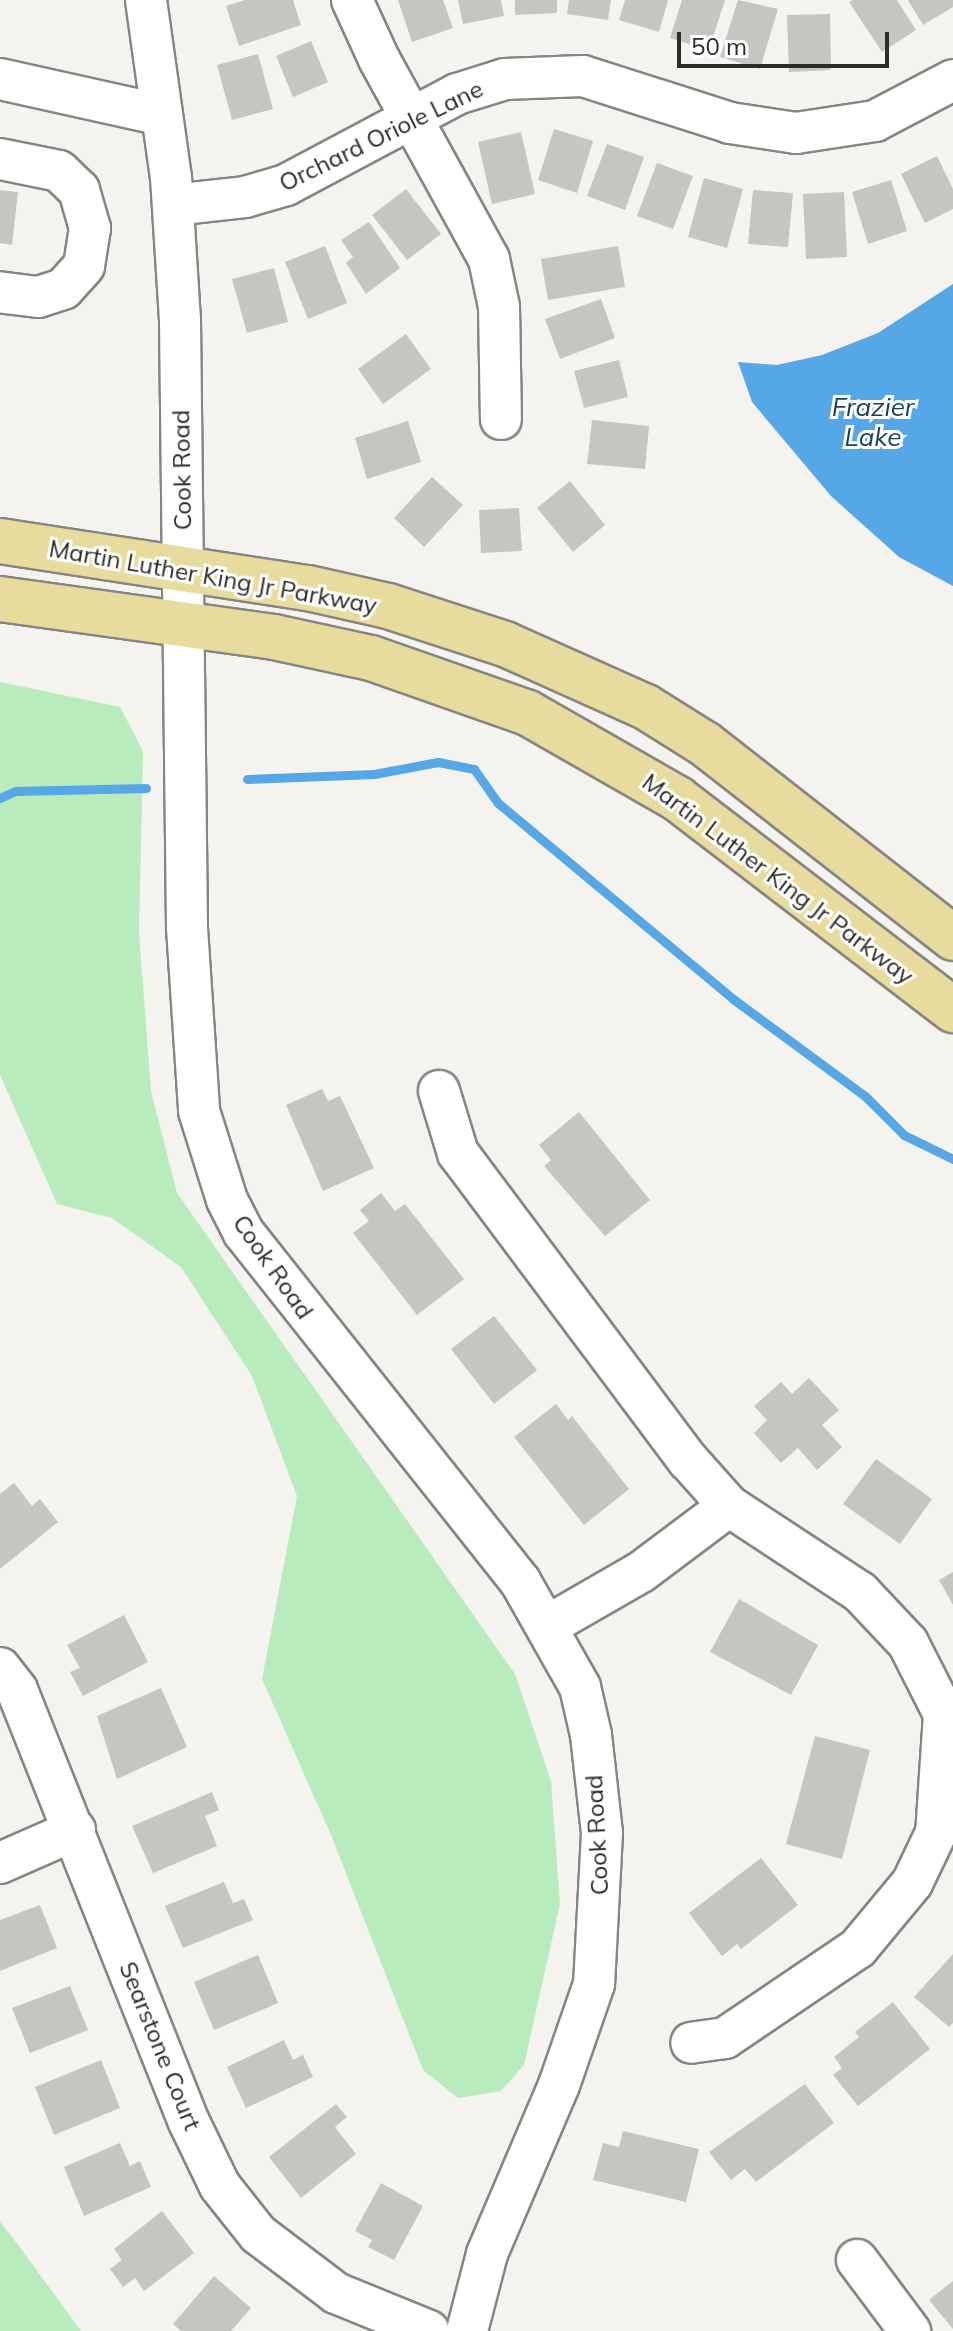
<!DOCTYPE html>
<html>
<head>
<meta charset="utf-8">
<style>
  body { margin:0 }
  #map { position:relative; width:953px; height:2331px; overflow:hidden; background:#f4f3ef; font-family:Mulish,sans-serif }
  div>[style] { position:absolute }
  [style*='--x'] { left:calc(var(--x)*1px); top:calc(var(--y)*1px); width:calc(var(--w)*1px); rotate:calc(var(--a)*1deg) }
  .green>* { inset:0; background:#b9ecbd }
  .water>* { inset:0; background:#55a7e6 }
  .stream>* { height:9px; margin:-4.5px; padding:0 4.5px; transform-origin:4.5px; border-radius:4.5px; background:#55a7e6 }
  .building>* { inset:0; background:#c6c5c1 }
  .roads { filter:drop-shadow(2px 0 #878582) drop-shadow(-2px 0 #878582) drop-shadow(0 2px #878582) drop-shadow(0 -2px #878582) }
  .minor>* { height:40px; margin:-20px; padding:0 20px; transform-origin:20px; border-radius:20px; background:#fff }
  .major>* { height:44px; margin:-22px; padding:0 22px; transform-origin:22px; border-radius:22px; background:#e7db9e }
  span { translate:-50% -50%; white-space:nowrap; text-align:center; line-height:1.15; -webkit-text-stroke:6px #fff; paint-order:stroke }
  .street-label { font-size:24px; color:#2b2b2a }
  .water-label { font-size:26px; color:#1c3f59; font-style:italic }
  .scale { position:absolute; left:677px; top:32px; width:212px; height:36px; box-sizing:border-box; border:4px solid #2b2b2a; border-top:0; padding-left:10px; font-size:24px; line-height:28px; white-space:nowrap; color:#2b2b2a; -webkit-text-stroke:6px #fff; paint-order:stroke }
</style>
</head>
<body>
<div id="map">
  <div class="green">
    <div style="clip-path:polygon(0 682px,120px 707px,143px 751px,139px 933px,151px 1091px,177px 1193px,515px 1674px,551px 1781px,560px 1904px,524px 2065px,501px 2091px,458px 2098px,423px 2070px,331px 1835px,262px 1679px,297px 1496px,252px 1376px,181px 1267px,112px 1218px,57px 1204px,0 1075px)"></div>
    <div style="clip-path:polygon(0 2222px,16px 2242px,81px 2331px,0 2331px)"></div>
  </div>
  <div class="water">
    <div style="clip-path:polygon(953px 284px,953px 586px,899px 557px,831px 496px,752px 402px,738px 362px,777px 365px,822px 355px,878px 333px)"></div>
  </div>
  <div class="stream">
    <div style="--x:247;--y:779;--w:127;--a:-2.3"></div>
    <div style="--x:374;--y:774;--w:65;--a:-10.6"></div>
    <div style="--x:438;--y:762;--w:37;--a:11"></div>
    <div style="--x:474;--y:769;--w:42;--a:54.8"></div>
    <div style="--x:498;--y:803;--w:306;--a:39.8"></div>
    <div style="--x:733;--y:999;--w:164;--a:36.3"></div>
    <div style="--x:865;--y:1096;--w:55;--a:45"></div>
    <div style="--x:904;--y:1135;--w:55;--a:26.1"></div>
    <div style="--x:0;--y:798;--w:17;--a:-25"></div>
    <div style="--x:15;--y:791;--w:131;--a:-1.3"></div>
  </div>
  <div class="building">
    <div style="clip-path:polygon(245px 0,293px 0,301px 25px,239px 46px,226px 6px)"></div>
    <div style="clip-path:polygon(398px 0,443px 0,453px 28px,412px 42px)"></div>
    <div style="clip-path:polygon(458px 0,501px 0,504px 16px,463px 24px)"></div>
    <div style="clip-path:polygon(515px 0,557px 0,557px 13px,515px 15px)"></div>
    <div style="clip-path:polygon(569px 0,611px 0,608px 20px,567px 14px)"></div>
    <div style="clip-path:polygon(625px 0,668px 0,659px 32px,619px 20px)"></div>
    <div style="clip-path:polygon(682px 0,725px 0,709px 50px,670px 38px)"></div>
    <div style="clip-path:polygon(738px 0,778px 9px,760px 69px,720px 57px)"></div>
    <div style="clip-path:polygon(853px 0,897px 0,916px 30px,882px 52px,849px 2px)"></div>
    <div style="clip-path:polygon(908px 0,953px 0,953px 7px,923px 25px)"></div>
    <div style="clip-path:polygon(830px 14px,831px 70px,789px 72px,787px 15px)"></div>
    <div style="clip-path:polygon(311px 41px,328px 82px,293px 97px,276px 56px)"></div>
    <div style="clip-path:polygon(258px 54px,273px 109px,232px 120px,217px 65px)"></div>
    <div style="clip-path:polygon(554px 129px,593px 141px,577px 193px,538px 180px)"></div>
    <div style="clip-path:polygon(521px 132px,535px 194px,492px 204px,478px 142px)"></div>
    <div style="clip-path:polygon(607px 144px,644px 157px,625px 210px,587px 196px)"></div>
    <div style="clip-path:polygon(937px 156px,953px 189px,953px 209px,925px 223px,901px 174px)"></div>
    <div style="clip-path:polygon(657px 163px,693px 176px,673px 229px,637px 216px)"></div>
    <div style="clip-path:polygon(704px 178px,743px 189px,727px 248px,688px 237px)"></div>
    <div style="clip-path:polygon(891px 180px,907px 231px,868px 244px,852px 192px)"></div>
    <div style="clip-path:polygon(406px 189px,441px 234px,407px 260px,372px 215px)"></div>
    <div style="clip-path:polygon(0 190px,18px 192px,12px 245px,0 243px)"></div>
    <div style="clip-path:polygon(753px 190px,793px 193px,788px 247px,748px 244px)"></div>
    <div style="clip-path:polygon(844px 192px,847px 257px,806px 259px,803px 194px)"></div>
    <div style="clip-path:polygon(369px 222px,400px 268px,366px 294px,346px 263px,353px 257px,341px 240px)"></div>
    <div style="clip-path:polygon(325px 246px,347px 303px,308px 319px,285px 262px)"></div>
    <div style="clip-path:polygon(618px 246px,625px 287px,548px 300px,541px 259px)"></div>
    <div style="clip-path:polygon(274px 268px,288px 322px,247px 333px,232px 279px)"></div>
    <div style="clip-path:polygon(601px 299px,615px 338px,560px 359px,545px 319px)"></div>
    <div style="clip-path:polygon(406px 334px,431px 369px,383px 404px,358px 369px)"></div>
    <div style="clip-path:polygon(619px 360px,628px 397px,584px 408px,574px 371px)"></div>
    <div style="clip-path:polygon(592px 420px,649px 426px,645px 469px,587px 464px)"></div>
    <div style="clip-path:polygon(408px 421px,421px 462px,367px 479px,355px 438px)"></div>
    <div style="clip-path:polygon(432px 477px,463px 505px,424px 547px,394px 518px)"></div>
    <div style="clip-path:polygon(570px 481px,605px 525px,573px 552px,537px 508px)"></div>
    <div style="clip-path:polygon(519px 508px,522px 551px,481px 553px,479px 510px)"></div>
    <div style="clip-path:polygon(322px 1089px,328px 1101px,340px 1096px,374px 1168px,323px 1191px,286px 1105px)"></div>
    <div style="clip-path:polygon(579px 1112px,650px 1200px,605px 1236px,544px 1166px,551px 1160px,539px 1145px)"></div>
    <div style="clip-path:polygon(381px 1193px,395px 1211px,405px 1204px,464px 1279px,417px 1315px,353px 1233px,369px 1221px,360px 1210px)"></div>
    <div style="clip-path:polygon(494px 1316px,537px 1370px,494px 1404px,451px 1349px)"></div>
    <div style="clip-path:polygon(809px 1378px,839px 1410px,822px 1425px,842px 1447px,817px 1470px,798px 1448px,781px 1463px,754px 1433px,767px 1420px,754px 1406px,781px 1382px,792px 1394px)"></div>
    <div style="clip-path:polygon(556px 1404px,568px 1420px,572px 1416px,629px 1489px,584px 1525px,514px 1437px)"></div>
    <div style="clip-path:polygon(876px 1459px,932px 1499px,900px 1544px,843px 1504px)"></div>
    <div style="clip-path:polygon(14px 1483px,32px 1506px,40px 1499px,58px 1522px,0 1569px,0 1494px)"></div>
    <div style="clip-path:polygon(953px 1572px,953px 1605px,939px 1580px)"></div>
    <div style="clip-path:polygon(739px 1599px,818px 1645px,791px 1695px,710px 1652px)"></div>
    <div style="clip-path:polygon(124px 1615px,148px 1662px,83px 1696px,70px 1672px,80px 1668px,67px 1645px)"></div>
    <div style="clip-path:polygon(161px 1688px,187px 1747px,117px 1779px,97px 1716px)"></div>
    <div style="clip-path:polygon(815px 1736px,870px 1750px,842px 1859px,786px 1844px)"></div>
    <div style="clip-path:polygon(212px 1792px,219px 1810px,205px 1816px,217px 1846px,153px 1873px,132px 1826px)"></div>
    <div style="clip-path:polygon(761px 1858px,798px 1905px,741px 1949px,737px 1944px,722px 1956px,689px 1913px)"></div>
    <div style="clip-path:polygon(224px 1882px,233px 1903px,244px 1899px,253px 1920px,183px 1948px,165px 1906px)"></div>
    <div style="clip-path:polygon(40px 1905px,57px 1948px,0 1971px,0 1920px)"></div>
    <div style="clip-path:polygon(953px 1954px,953px 2023px,949px 2027px,914px 1997px)"></div>
    <div style="clip-path:polygon(258px 1955px,278px 2003px,214px 2030px,194px 1982px)"></div>
    <div style="clip-path:polygon(70px 1986px,88px 2030px,30px 2053px,12px 2008px)"></div>
    <div style="clip-path:polygon(893px 2002px,930px 2049px,858px 2106px,833px 2075px,842px 2068px,834px 2057px,859px 2037px,855px 2032px)"></div>
    <div style="clip-path:polygon(284px 2040px,293px 2060px,303px 2055px,313px 2077px,246px 2108px,227px 2067px)"></div>
    <div style="clip-path:polygon(101px 2060px,120px 2108px,54px 2135px,35px 2087px)"></div>
    <div style="clip-path:polygon(805px 2084px,834px 2123px,756px 2182px,745px 2169px,731px 2180px,709px 2152px)"></div>
    <div style="clip-path:polygon(336px 2104px,347px 2117px,335px 2127px,356px 2154px,301px 2198px,269px 2157px)"></div>
    <div style="clip-path:polygon(623px 2131px,699px 2149px,686px 2202px,593px 2180px,603px 2143px,619px 2147px)"></div>
    <div style="clip-path:polygon(120px 2143px,130px 2166px,140px 2161px,151px 2187px,84px 2216px,64px 2167px)"></div>
    <div style="clip-path:polygon(381px 2183px,423px 2206px,394px 2260px,368px 2247px,372px 2240px,355px 2231px)"></div>
    <div style="clip-path:polygon(162px 2211px,194px 2253px,144px 2291px,135px 2278px,123px 2287px,110px 2269px,122px 2260px,114px 2249px)"></div>
    <div style="clip-path:polygon(214px 2276px,251px 2308px,231px 2331px,181px 2331px,173px 2324px)"></div>
    <div style="clip-path:polygon(953px 2281px,953px 2329px,929px 2300px)"></div>
  </div>
  <div class="roads">
    <div class="minor">
      <div style="--x:146;--y:0;--w:179;--a:82"></div>
      <div style="--x:171;--y:177;--w:143;--a:86.4"></div>
      <div style="--x:180;--y:320;--w:608;--a:89.34"></div>
      <div style="--x:187;--y:928;--w:183;--a:86.2"></div>
      <div style="--x:199;--y:1111;--w:93;--a:72.5"></div>
      <div style="--x:227;--y:1200;--w:37;--a:63"></div>
      <div style="--x:244;--y:1233;--w:444;--a:51.6"></div>
      <div style="--x:520;--y:1581;--w:122;--a:60.5"></div>
      <div style="--x:580;--y:1687;--w:49;--a:77.1"></div>
      <div style="--x:591;--y:1735;--w:99;--a:83.6"></div>
      <div style="--x:602;--y:1833;--w:151;--a:93"></div>
      <div style="--x:594;--y:1984;--w:107;--a:109.1"></div>
      <div style="--x:559;--y:2085;--w:184;--a:113.1"></div>
      <div style="--x:487;--y:2254;--w:80;--a:104.6"></div>
      <div style="--x:352;--y:0;--w:65;--a:65.4"></div>
      <div style="--x:379;--y:59;--w:228;--a:61.2"></div>
      <div style="--x:489;--y:259;--w:49;--a:78.2"></div>
      <div style="--x:499;--y:307;--w:112;--a:89"></div>
      <div style="--x:0;--y:79;--w:166;--a:12.5"></div>
      <div style="--x:0;--y:159;--w:60;--a:11.5"></div>
      <div style="--x:59;--y:171;--w:28;--a:44"></div>
      <div style="--x:79;--y:190;--w:40;--a:74"></div>
      <div style="--x:90;--y:228;--w:38;--a:99"></div>
      <div style="--x:84;--y:266;--w:31;--a:132"></div>
      <div style="--x:63;--y:289;--w:26;--a:162"></div>
      <div style="--x:38;--y:297;--w:38;--a:-173"></div>
      <div style="--x:173;--y:205;--w:72;--a:-6.3"></div>
      <div style="--x:245;--y:197;--w:43;--a:-16.3"></div>
      <div style="--x:286;--y:185;--w:194;--a:-28"></div>
      <div style="--x:457;--y:94;--w:50;--a:-17.4"></div>
      <div style="--x:505;--y:79;--w:78;--a:-2.2"></div>
      <div style="--x:583;--y:76;--w:154;--a:17.7"></div>
      <div style="--x:730;--y:123;--w:67;--a:8.6"></div>
      <div style="--x:796;--y:133;--w:80;--a:-8.6"></div>
      <div style="--x:875;--y:121;--w:88;--a:-27.7"></div>
      <div style="--x:439;--y:1091;--w:65;--a:73"></div>
      <div style="--x:458;--y:1153;--w:384;--a:53.2"></div>
      <div style="--x:688;--y:1460;--w:62;--a:48.3"></div>
      <div style="--x:729;--y:1506;--w:157;--a:33.3"></div>
      <div style="--x:860;--y:1592;--w:70;--a:46.7"></div>
      <div style="--x:908;--y:1643;--w:80;--a:63.1"></div>
      <div style="--x:944;--y:1714;--w:119;--a:93.8"></div>
      <div style="--x:936;--y:1833;--w:55;--a:115.6"></div>
      <div style="--x:912;--y:1883;--w:85;--a:129.7"></div>
      <div style="--x:858;--y:1948;--w:161;--a:145.9"></div>
      <div style="--x:725;--y:2038;--w:34;--a:172"></div>
      <div style="--x:547;--y:1626;--w:108;--a:-29.9"></div>
      <div style="--x:641;--y:1572;--w:110;--a:-36.9"></div>
      <div style="--x:0;--y:1668;--w:28;--a:52"></div>
      <div style="--x:17;--y:1690;--w:465;--a:68.3"></div>
      <div style="--x:189;--y:2122;--w:71;--a:64.2"></div>
      <div style="--x:220;--y:2186;--w:61;--a:51.6"></div>
      <div style="--x:258;--y:2234;--w:98;--a:37.1"></div>
      <div style="--x:336;--y:2293;--w:100;--a:22.2"></div>
      <div style="--x:0;--y:1863;--w:82;--a:-23.7"></div>
      <div style="--x:857;--y:2260;--w:89;--a:53.3"></div>
    </div>
    <div class="major">
      <div style="--x:0;--y:541;--w:312;--a:8.7"></div>
      <div style="--x:308;--y:588;--w:82;--a:12.7"></div>
      <div style="--x:388;--y:606;--w:123;--a:18"></div>
      <div style="--x:505;--y:644;--w:154;--a:24.1"></div>
      <div style="--x:646;--y:707;--w:70;--a:32.1"></div>
      <div style="--x:705;--y:744;--w:315;--a:38"></div>
      <div style="--x:0;--y:599;--w:277;--a:7.9"></div>
      <div style="--x:274;--y:637;--w:99;--a:12.2"></div>
      <div style="--x:371;--y:658;--w:166;--a:19.3"></div>
      <div style="--x:528;--y:713;--w:173;--a:29.8"></div>
      <div style="--x:678;--y:799;--w:347;--a:37.5"></div>
    </div>
  </div>
  <div class="street-label">
    <span style="left:381px;top:136px;rotate:-26deg">Orchard Oriole Lane</span>
    <span style="left:182px;top:470px;rotate:-91deg">Cook Road</span>
    <span style="left:213px;top:577px;rotate:10deg">Martin Luther King Jr Parkway</span>
    <span style="left:778px;top:879px;rotate:37deg">Martin Luther King Jr Parkway</span>
    <span style="left:273px;top:1267px;rotate:55deg">Cook Road</span>
    <span style="left:597px;top:1835px;rotate:-93deg">Cook Road</span>
    <span style="left:160px;top:2046px;rotate:68deg">Searstone Court</span>
  </div>
  <div class="water-label">
    <span style="left:873px;top:422px">Frazier<br>Lake</span>
  </div>
  <div class="scale">50 m</div>
</div>
</body>
</html>
